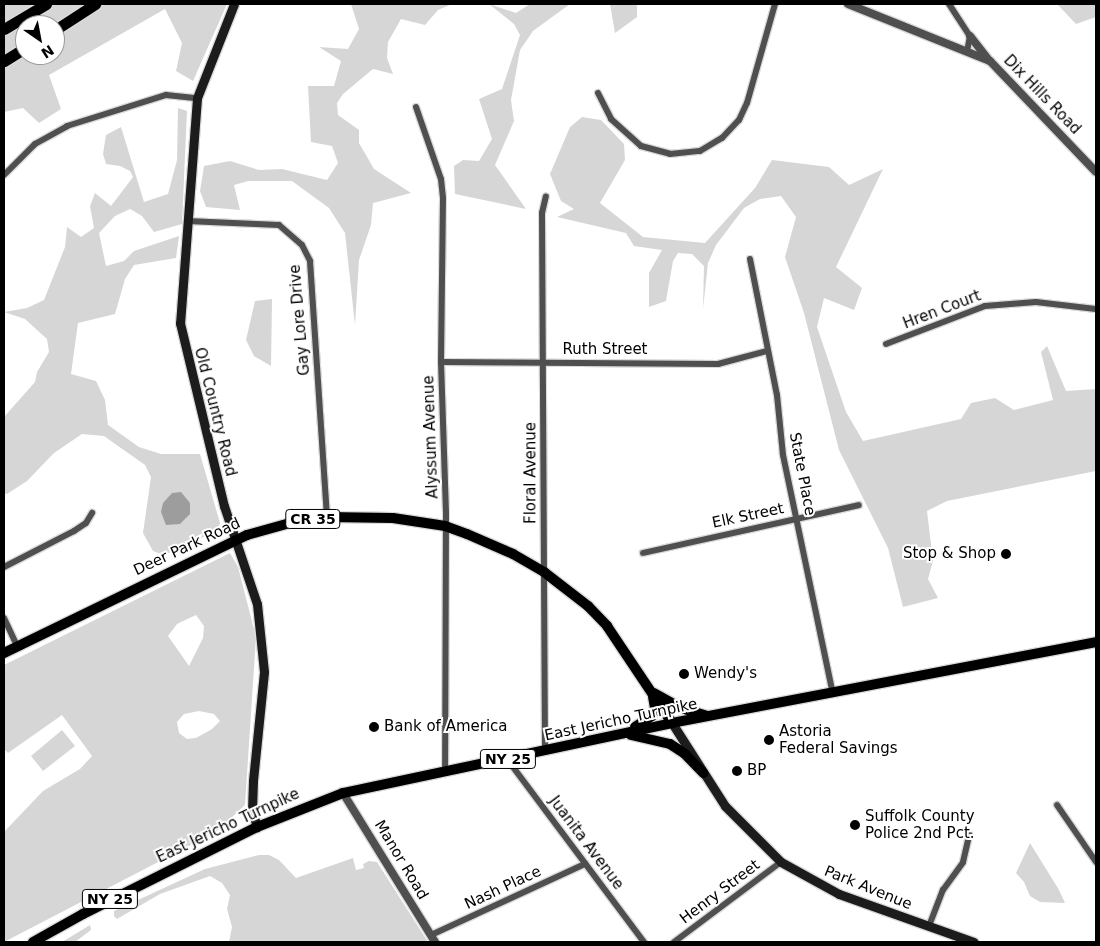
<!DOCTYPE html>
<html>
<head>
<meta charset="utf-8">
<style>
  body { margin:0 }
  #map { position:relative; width:1100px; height:946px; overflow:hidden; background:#fff; font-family:"DejaVu Sans",sans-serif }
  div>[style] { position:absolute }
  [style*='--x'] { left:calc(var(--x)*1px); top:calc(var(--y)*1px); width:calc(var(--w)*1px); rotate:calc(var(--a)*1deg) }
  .green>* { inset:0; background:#d6d6d6 }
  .water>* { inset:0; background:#9d9d9d }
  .roads { filter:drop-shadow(1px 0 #dbdbdb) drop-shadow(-1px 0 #dbdbdb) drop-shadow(0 1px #dbdbdb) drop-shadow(0 -1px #dbdbdb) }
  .minor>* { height:6px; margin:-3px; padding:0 3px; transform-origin:3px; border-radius:3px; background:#4f4f4f }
  .tertiary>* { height:8px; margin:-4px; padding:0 4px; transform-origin:4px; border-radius:4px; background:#4f4f4f }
  .secondary>* { height:9px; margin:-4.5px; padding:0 4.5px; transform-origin:4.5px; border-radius:4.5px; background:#1c1c1c }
  .primary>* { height:10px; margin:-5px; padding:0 5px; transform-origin:5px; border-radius:5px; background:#000 }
  .motorway>* { height:11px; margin:-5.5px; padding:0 5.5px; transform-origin:5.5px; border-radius:5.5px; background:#000 }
  .dots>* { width:14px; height:14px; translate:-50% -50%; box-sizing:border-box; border:2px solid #fff; border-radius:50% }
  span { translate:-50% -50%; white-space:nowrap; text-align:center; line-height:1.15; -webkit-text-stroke:4px #fff; paint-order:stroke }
  .shield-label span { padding:1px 4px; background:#fff; border:1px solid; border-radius:4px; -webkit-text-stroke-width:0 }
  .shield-label { font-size:14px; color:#000; font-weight:700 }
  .street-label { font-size:15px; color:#000 }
  .poi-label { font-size:15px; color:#000 }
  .right { translate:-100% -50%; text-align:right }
  .left { translate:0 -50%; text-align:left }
  .frame { position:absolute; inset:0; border:5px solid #000; pointer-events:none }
  .north { position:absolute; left:15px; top:15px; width:50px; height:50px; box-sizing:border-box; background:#fff; border:1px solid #999; border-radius:50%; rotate:147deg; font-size:14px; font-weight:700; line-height:20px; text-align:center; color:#000 }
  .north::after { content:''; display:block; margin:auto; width:18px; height:22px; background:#000; clip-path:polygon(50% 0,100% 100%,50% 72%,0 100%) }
</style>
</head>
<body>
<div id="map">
  <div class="green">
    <div style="clip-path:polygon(4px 4px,34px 4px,4px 23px)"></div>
    <div style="clip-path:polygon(55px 4px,89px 4px,54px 25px,25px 25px,25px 42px,4px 55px,4px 34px)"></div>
    <div style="clip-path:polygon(104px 4px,227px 4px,193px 81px,176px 71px,182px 43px,165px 9px,49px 75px,61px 109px,39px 123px,23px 108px,4px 112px,4px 69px,27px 55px,55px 55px,55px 37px)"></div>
    <div style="clip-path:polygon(351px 4px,452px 4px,438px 10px,425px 25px,401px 19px,388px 42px,387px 58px,393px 74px,373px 69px,343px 94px,337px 103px,338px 115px,359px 130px,359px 143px,374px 169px,411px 193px,373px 203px,371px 225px,359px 260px,355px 325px,345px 233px,329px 208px,292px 181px,248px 181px,234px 185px,240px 210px,206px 207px,200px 191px,204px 166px,230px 161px,259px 170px,282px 169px,327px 180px,338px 163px,332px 146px,311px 142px,308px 86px,334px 86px,341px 61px,319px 47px,348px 49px,359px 29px)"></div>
    <div style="clip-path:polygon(489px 4px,516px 13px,530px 4px,570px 4px,533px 31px,520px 50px,511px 100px,514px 121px,495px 165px,526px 209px,455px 194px,454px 166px,463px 160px,479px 161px,492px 139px,479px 99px,502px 89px,520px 35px,514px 24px)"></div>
    <div style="clip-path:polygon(610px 4px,637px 4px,637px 17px,615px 33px)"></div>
    <div style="clip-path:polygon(1057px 4px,1096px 4px,1096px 17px,1076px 24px)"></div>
    <div style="clip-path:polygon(178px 108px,187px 111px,182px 224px,154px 232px,142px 216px,130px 209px,115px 216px,99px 233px,106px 266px,124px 261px,134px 251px,179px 236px,176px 258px,134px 265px,125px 279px,115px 314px,78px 323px,71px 374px,96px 381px,105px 400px,108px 425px,139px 447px,161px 454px,200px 454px,220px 523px,217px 531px,164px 555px,153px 551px,143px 533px,151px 477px,145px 465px,104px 436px,82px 434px,54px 453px,27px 481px,7px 494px,4px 493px,4px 417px,35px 382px,37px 372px,49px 352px,47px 339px,25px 319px,4px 312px,27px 308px,44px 300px,65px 247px,67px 227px,81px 237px,94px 228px,90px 206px,95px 193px,111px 206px,133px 177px,130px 171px,120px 166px,106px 164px,103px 154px,106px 135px,121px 127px,144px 202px,168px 194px,177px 160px)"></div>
    <div style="clip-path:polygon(582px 117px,601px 120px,624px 144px,625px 160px,600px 203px,643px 237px,705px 243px,755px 188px,772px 160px,829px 167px,849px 185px,883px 169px,836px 267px,862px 288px,854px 310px,824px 298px,817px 327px,846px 412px,863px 441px,961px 419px,971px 403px,995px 398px,1014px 410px,1053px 400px,1041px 352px,1047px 346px,1066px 391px,1096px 389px,1096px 471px,947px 501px,927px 511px,933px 561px,928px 579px,938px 598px,903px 607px,888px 548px,839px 450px,804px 313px,785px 257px,796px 217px,781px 196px,760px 199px,744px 208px,716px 245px,708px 263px,703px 309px,704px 266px,692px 254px,678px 253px,673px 261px,666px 301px,649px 307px,649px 273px,662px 250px,634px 246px,626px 233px,557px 217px,574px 209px,561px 201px,550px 174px,570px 127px)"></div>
    <div style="clip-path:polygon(272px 299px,271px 366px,254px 356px,246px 340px,255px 301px)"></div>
    <div style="clip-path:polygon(evenodd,230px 553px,238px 567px,256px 637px,245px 805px,216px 832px,4px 942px,4px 832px,43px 791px,80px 769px,92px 756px,62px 715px,8px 753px,4px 749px,4px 665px,230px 553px,196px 615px,204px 626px,203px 638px,189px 666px,168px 636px,177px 624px,196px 615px,230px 553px,199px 711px,214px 714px,220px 721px,212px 729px,196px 738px,187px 739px,179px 733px,177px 722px,184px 714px,199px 711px)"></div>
    <div style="clip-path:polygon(62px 730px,75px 746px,43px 771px,31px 756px)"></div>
    <div style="clip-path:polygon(1030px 843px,1059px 890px,1065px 903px,1040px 902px,1030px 896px,1024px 882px,1016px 873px)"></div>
    <div style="clip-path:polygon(259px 855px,269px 855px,279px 860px,296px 878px,353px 858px,356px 870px,364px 868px,363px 864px,369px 861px,377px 862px,428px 942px,229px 942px,232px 927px,227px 909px,230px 895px,222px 883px,210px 876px,160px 894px,117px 919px,114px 916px,114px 911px,205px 869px)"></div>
    <div style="clip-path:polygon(90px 925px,91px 930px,75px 942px,62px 942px)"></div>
  </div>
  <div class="water">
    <div style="clip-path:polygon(181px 492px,190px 503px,190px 514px,180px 524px,166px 525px,161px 512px,163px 503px,172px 493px)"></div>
  </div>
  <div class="roads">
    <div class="minor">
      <div style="--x:949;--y:4;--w:38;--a:57"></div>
      <div style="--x:970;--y:36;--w:16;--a:101"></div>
      <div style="--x:598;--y:93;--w:29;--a:63"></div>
      <div style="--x:611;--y:119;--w:40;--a:42"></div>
      <div style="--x:641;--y:146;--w:30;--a:15"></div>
      <div style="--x:670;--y:154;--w:30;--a:-6"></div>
      <div style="--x:700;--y:151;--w:26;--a:-31"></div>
      <div style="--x:722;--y:138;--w:25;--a:-47"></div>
      <div style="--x:739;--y:120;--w:19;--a:-65"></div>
      <div style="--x:747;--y:103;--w:103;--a:-74.2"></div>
      <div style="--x:416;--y:107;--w:76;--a:70.9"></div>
      <div style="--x:441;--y:179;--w:19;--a:84"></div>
      <div style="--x:443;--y:198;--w:164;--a:90.7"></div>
      <div style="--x:441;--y:362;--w:151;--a:88.1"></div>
      <div style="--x:446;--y:513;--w:258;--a:90.2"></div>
      <div style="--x:4;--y:175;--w:44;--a:-45"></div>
      <div style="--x:35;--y:144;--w:37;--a:-29"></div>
      <div style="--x:67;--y:126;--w:104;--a:-17.4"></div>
      <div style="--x:166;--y:95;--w:31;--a:6"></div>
      <div style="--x:187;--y:221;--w:92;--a:2.5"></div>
      <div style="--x:279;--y:225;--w:30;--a:41"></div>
      <div style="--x:302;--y:245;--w:18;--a:63"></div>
      <div style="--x:310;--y:261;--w:257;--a:86.2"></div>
      <div style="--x:750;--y:259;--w:139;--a:78.8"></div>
      <div style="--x:777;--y:395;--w:60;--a:84.3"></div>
      <div style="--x:783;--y:455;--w:244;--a:78.2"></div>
      <div style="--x:886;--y:344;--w:106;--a:-21"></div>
      <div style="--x:985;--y:306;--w:51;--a:-4.5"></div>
      <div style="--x:1036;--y:302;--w:60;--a:6.7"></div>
      <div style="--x:441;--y:362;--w:277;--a:0.4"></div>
      <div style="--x:718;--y:364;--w:51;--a:-14.9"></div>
      <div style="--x:643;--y:553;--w:221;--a:-12.5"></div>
      <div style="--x:4;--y:567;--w:79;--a:-27.2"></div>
      <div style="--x:74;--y:531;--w:14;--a:-34"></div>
      <div style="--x:86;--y:523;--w:12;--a:-59"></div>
      <div style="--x:4;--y:618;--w:31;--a:65"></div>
      <div style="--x:545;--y:751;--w:538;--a:-90.32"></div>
      <div style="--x:542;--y:213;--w:17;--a:-77"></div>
      <div style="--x:507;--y:759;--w:229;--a:53.2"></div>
      <div style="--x:1057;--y:805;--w:69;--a:55.6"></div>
      <div style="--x:929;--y:926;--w:39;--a:-69"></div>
      <div style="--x:943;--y:890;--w:34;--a:-54"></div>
      <div style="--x:963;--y:862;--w:28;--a:-77"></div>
      <div style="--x:431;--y:935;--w:170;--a:-24.8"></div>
      <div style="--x:674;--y:942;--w:134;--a:-36.8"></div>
    </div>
    <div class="tertiary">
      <div style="--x:848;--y:4;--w:153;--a:21.9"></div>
      <div style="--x:990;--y:61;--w:153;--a:46.3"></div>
      <div style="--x:970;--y:36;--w:31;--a:52"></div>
      <div style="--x:343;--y:793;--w:175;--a:58.3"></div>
    </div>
    <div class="secondary">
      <div style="--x:234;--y:4;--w:101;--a:111.5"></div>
      <div style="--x:197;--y:98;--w:226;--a:94.3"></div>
      <div style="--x:180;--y:323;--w:188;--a:76.5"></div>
      <div style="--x:224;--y:506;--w:103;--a:71.4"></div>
      <div style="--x:257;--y:604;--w:68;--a:84.1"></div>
      <div style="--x:264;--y:672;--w:110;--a:95.8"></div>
      <div style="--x:253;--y:781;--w:29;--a:92"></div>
      <div style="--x:252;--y:810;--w:18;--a:74"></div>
      <div style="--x:672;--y:723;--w:98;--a:57.4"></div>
      <div style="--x:725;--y:806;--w:79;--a:45"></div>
      <div style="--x:781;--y:862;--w:66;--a:28.9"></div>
      <div style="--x:839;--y:894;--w:143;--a:19.6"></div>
    </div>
    <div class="primary">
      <div style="--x:4;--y:653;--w:270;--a:-25.9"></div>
      <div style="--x:247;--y:535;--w:52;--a:-15.6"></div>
      <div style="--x:297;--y:521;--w:30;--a:-8"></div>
      <div style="--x:327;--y:517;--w:66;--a:0.9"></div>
      <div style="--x:393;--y:518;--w:53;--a:8.7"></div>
      <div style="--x:445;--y:526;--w:23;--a:20"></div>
      <div style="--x:467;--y:534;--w:50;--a:23.5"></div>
      <div style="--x:513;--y:554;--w:36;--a:30"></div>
      <div style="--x:544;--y:572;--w:56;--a:37.7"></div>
      <div style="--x:588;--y:606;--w:28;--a:46"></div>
      <div style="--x:607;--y:626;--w:117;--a:56.2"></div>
      <div style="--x:654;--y:693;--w:31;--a:29"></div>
      <div style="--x:681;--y:708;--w:27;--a:17"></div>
      <div style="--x:635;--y:727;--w:20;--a:-33"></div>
      <div style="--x:652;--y:716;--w:9;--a:-69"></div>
      <div style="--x:655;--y:708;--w:11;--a:-100"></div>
      <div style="--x:631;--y:735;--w:40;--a:13"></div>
      <div style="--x:670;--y:744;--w:17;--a:33"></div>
      <div style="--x:684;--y:753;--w:28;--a:46"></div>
      <div style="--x:33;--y:942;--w:57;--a:-29.2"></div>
      <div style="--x:83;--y:914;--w:195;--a:-26.6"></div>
      <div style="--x:257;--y:827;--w:92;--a:-21.6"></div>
      <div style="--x:343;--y:793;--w:336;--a:-12"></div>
      <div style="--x:672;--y:723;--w:432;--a:-10.8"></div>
    </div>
    <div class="motorway">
      <div style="--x:4;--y:29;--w:49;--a:-30.8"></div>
      <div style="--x:55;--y:30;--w:48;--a:-33"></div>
      <div style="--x:4;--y:61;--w:25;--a:-32"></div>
    </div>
  </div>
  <div class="dots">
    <div style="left:1006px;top:554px;background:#000"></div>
    <div style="left:684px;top:674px;background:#000"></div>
    <div style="left:374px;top:727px;background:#000"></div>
    <div style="left:769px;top:740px;background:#000"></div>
    <div style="left:737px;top:771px;background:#000"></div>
    <div style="left:855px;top:825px;background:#000"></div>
  </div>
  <div class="shield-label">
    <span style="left:313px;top:519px">CR 35</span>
    <span style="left:508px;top:759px">NY 25</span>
    <span style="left:110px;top:899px">NY 25</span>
  </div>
  <div class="street-label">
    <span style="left:1042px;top:95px;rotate:46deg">Dix Hills Road</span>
    <span style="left:942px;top:310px;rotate:-21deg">Hren Court</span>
    <span style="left:300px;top:320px;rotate:-95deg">Gay Lore Drive</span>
    <span style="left:605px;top:350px">Ruth Street</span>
    <span style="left:215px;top:412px;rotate:76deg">Old Country Road</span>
    <span style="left:431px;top:437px;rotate:-92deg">Alyssum Avenue</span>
    <span style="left:531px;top:473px;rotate:-90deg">Floral Avenue</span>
    <span style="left:802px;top:474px;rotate:79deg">State Place</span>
    <span style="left:748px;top:516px;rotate:-12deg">Elk Street</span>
    <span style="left:187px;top:547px;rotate:-25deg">Deer Park Road</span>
    <span style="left:621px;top:720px;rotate:-12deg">East Jericho Turnpike</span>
    <span style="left:228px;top:826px;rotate:-25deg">East Jericho Turnpike</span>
    <span style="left:586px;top:843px;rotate:53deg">Juanita Avenue</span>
    <span style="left:401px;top:860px;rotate:59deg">Manor Road</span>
    <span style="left:503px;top:888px;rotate:-25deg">Nash Place</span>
    <span style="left:868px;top:888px;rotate:22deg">Park Avenue</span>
    <span style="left:720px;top:892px;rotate:-37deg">Henry Street</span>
  </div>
  <div class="poi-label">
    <span class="right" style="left:996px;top:554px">Stop &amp; Shop</span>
    <span class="left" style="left:694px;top:674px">Wendy's</span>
    <span class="left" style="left:384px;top:727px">Bank of America</span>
    <span class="left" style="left:779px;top:740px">Astoria<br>Federal Savings</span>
    <span class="left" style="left:747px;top:771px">BP</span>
    <span class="left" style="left:865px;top:825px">Suffolk County<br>Police 2nd Pct.</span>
  </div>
  <div class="frame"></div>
  <div class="north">N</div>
</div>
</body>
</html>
